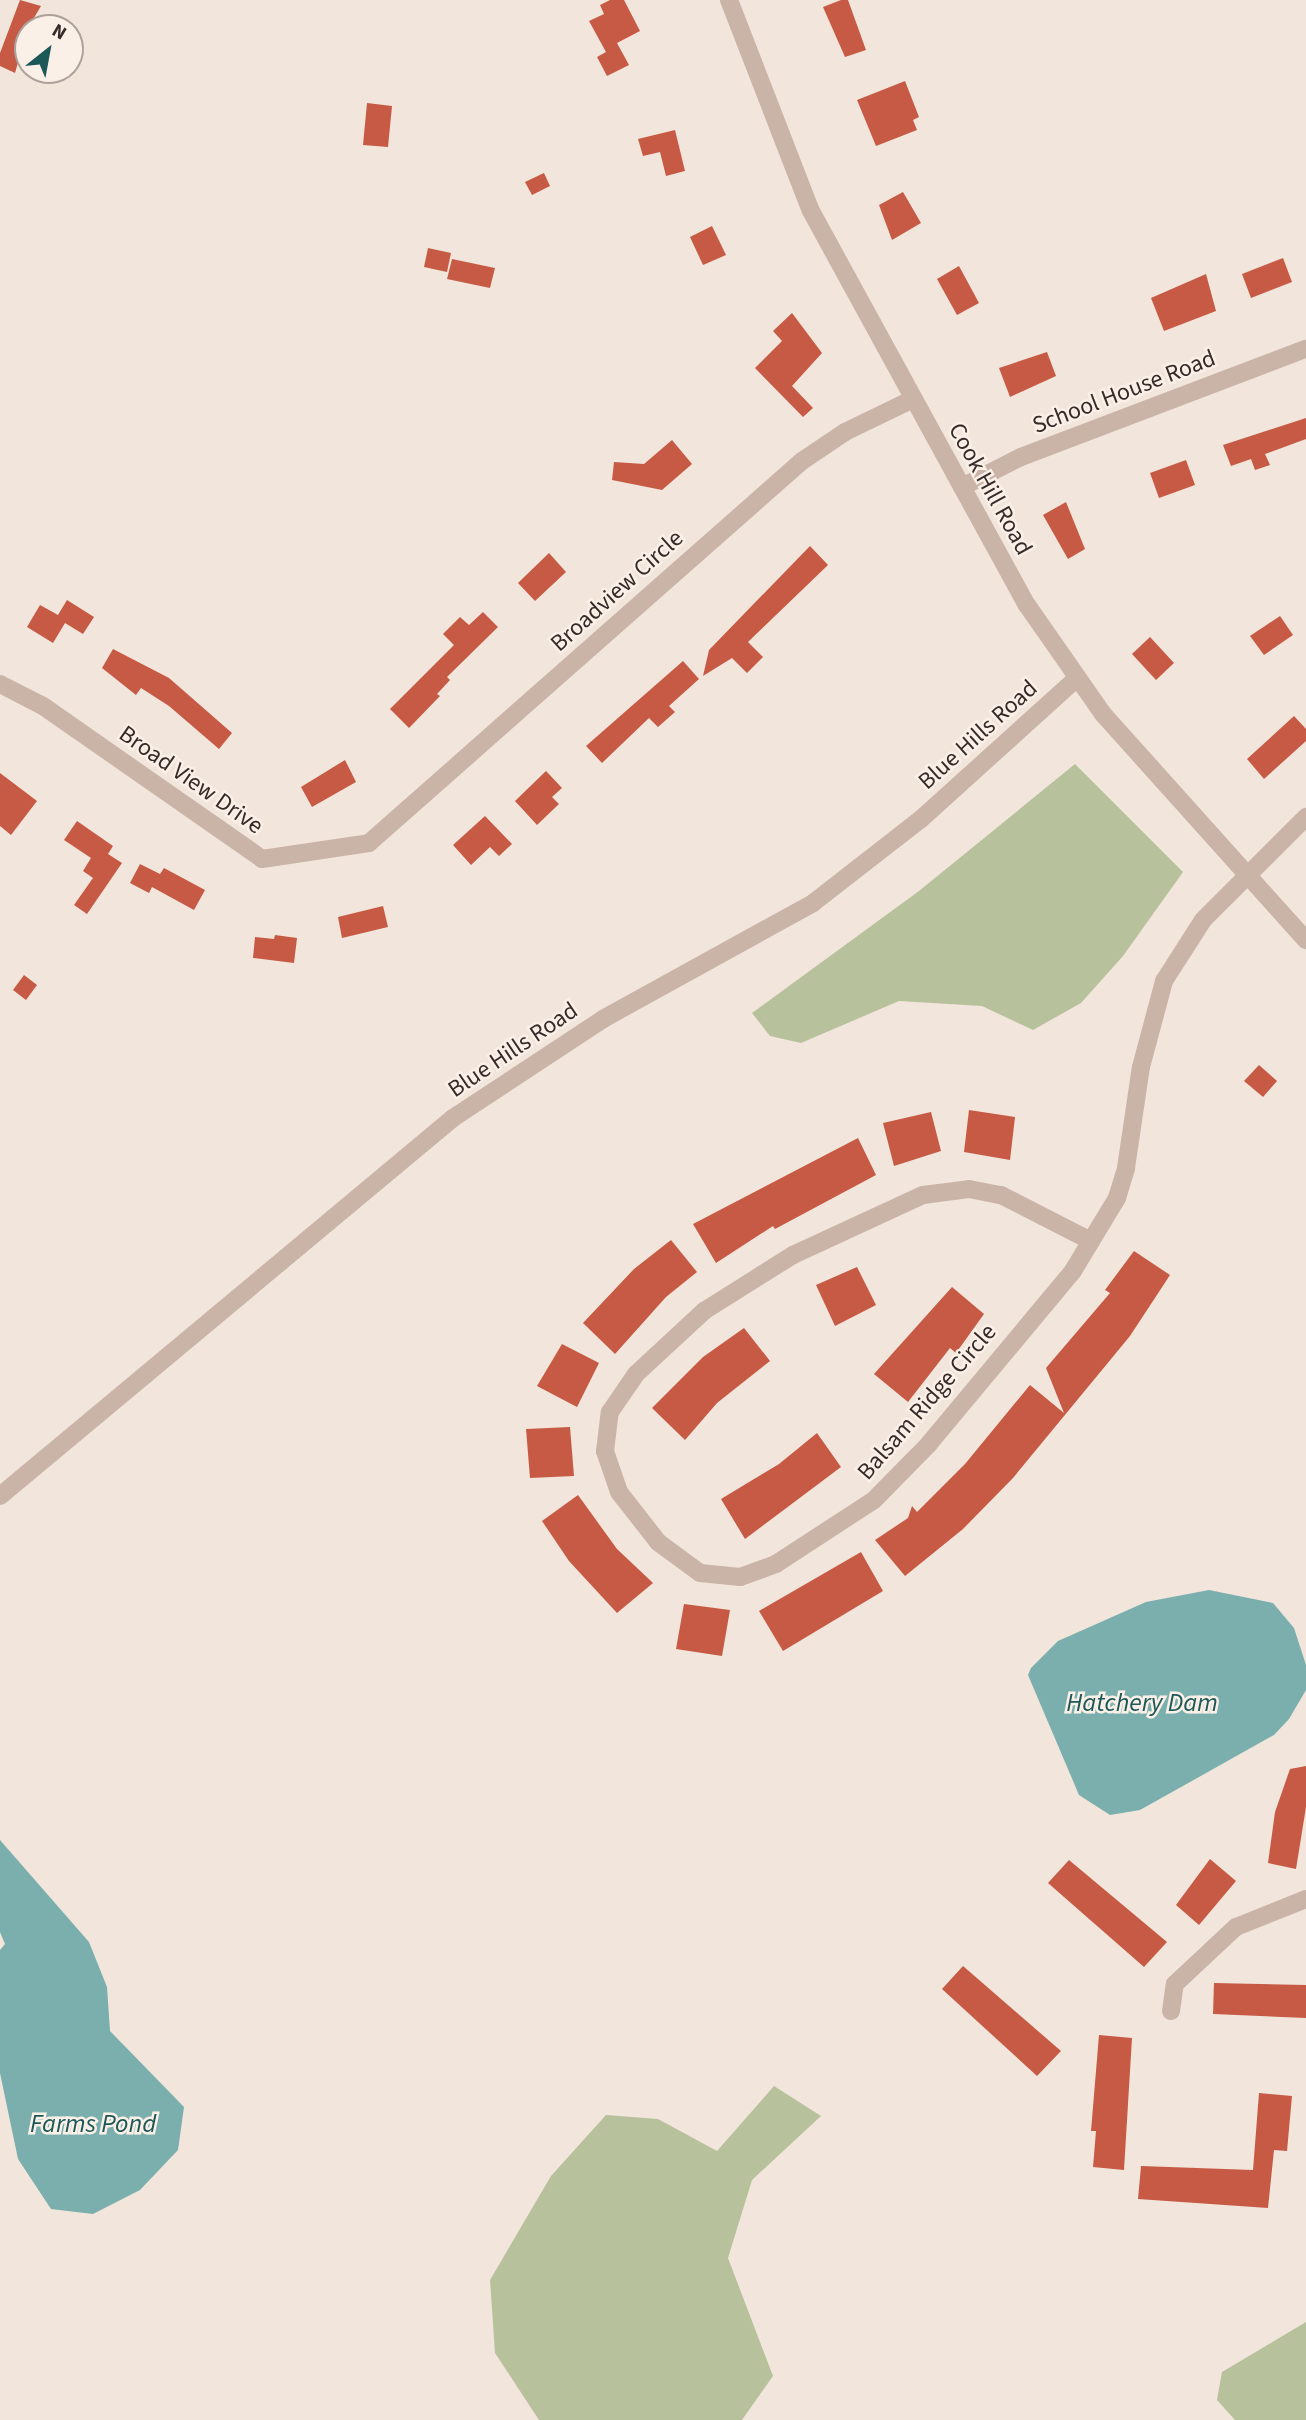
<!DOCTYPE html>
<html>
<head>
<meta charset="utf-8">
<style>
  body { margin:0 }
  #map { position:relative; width:1306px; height:2420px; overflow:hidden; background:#f2e5db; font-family:"Source Sans 3",sans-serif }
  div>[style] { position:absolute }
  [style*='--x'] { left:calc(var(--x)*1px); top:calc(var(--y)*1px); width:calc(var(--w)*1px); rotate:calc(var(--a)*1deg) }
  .green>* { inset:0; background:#b7c19b }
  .water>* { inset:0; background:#7aafad }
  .building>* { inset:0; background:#c75a44 }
  .minor>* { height:18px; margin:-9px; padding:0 9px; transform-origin:9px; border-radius:9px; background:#cab4a7 }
  .tertiary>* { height:18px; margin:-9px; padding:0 9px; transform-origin:9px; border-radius:9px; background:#cab4a7 }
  span { translate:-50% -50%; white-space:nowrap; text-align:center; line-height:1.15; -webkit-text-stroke:5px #faf0e7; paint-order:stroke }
  .street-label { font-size:24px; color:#362b28 }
  .water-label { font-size:26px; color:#1d5858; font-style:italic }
  .north { position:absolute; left:14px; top:14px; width:70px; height:70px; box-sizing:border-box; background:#faf0e7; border:2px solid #aca19b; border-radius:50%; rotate:31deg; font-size:19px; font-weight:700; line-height:28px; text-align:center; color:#362b28 }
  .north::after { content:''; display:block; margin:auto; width:24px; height:32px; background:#1d5858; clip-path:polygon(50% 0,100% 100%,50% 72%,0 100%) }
</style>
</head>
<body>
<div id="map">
  <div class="green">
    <div style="clip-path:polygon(1075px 764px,1183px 872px,1123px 956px,1081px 1003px,1033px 1030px,982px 1006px,899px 1001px,801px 1043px,770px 1036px,752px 1013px,919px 891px)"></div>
    <div style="clip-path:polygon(774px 2086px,821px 2116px,752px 2180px,728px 2258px,773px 2376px,742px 2420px,539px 2420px,495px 2353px,490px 2280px,551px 2176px,606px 2115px,658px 2119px,717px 2151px)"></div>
    <div style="clip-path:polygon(1306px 2322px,1306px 2420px,1235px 2420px,1217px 2400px,1222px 2372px)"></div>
  </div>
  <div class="water">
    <div style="clip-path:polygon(1209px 1590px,1273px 1603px,1294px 1628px,1306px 1665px,1306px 1690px,1289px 1719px,1274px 1735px,1140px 1810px,1110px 1815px,1079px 1795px,1028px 1675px,1031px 1668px,1058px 1641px,1146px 1602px)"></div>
    <div style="clip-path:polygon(0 1840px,89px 1942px,107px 1987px,110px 2031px,184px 2107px,178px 2150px,140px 2190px,93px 2214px,51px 2209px,18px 2159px,0 2073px,0 1950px,5px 1944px,0 1932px)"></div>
  </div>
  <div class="building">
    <div style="clip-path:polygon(20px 0,41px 6px,28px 28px,15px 73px,0 66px,0 53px)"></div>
    <div style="clip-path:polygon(610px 0,624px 0,640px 31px,617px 43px,629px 65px,607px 76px,597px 57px,606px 52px,589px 21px,604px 14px,600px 5px)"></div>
    <div style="clip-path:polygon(841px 0,848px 0,866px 50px,845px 57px,823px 7px)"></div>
    <div style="clip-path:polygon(905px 81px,919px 117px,913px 120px,917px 130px,876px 146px,857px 100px)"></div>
    <div style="clip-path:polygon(367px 103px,392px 106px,388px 147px,363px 145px)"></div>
    <div style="clip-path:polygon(675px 130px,685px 171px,666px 176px,660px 152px,643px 156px,638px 139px)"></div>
    <div style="clip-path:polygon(544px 173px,550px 186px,532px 195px,525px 182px)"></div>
    <div style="clip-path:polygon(903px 192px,921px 223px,892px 240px,879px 205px)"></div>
    <div style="clip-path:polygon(712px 226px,726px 255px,703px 265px,690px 237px)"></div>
    <div style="clip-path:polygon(428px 248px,451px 253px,447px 272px,424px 267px)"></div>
    <div style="clip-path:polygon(1283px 258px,1292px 282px,1251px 298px,1242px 274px)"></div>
    <div style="clip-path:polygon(452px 259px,495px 268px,490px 288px,447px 279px)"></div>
    <div style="clip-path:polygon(959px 266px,979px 303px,957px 315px,937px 279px)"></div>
    <div style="clip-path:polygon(1206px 274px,1216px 311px,1164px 331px,1151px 298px)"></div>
    <div style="clip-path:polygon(792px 313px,822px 353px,792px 386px,813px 408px,803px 417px,755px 368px,782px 341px,773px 331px)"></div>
    <div style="clip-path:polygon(1047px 352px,1056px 376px,1010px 397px,999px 368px)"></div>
    <div style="clip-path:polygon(1306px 418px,1306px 439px,1265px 454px,1270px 465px,1255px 470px,1251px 459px,1231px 466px,1223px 445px)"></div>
    <div style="clip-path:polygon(672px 440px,692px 464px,662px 490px,612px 480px,614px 462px,644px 464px)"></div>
    <div style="clip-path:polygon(1186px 460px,1195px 485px,1159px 498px,1150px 473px)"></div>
    <div style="clip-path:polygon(1066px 502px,1085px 549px,1068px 559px,1043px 515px)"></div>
    <div style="clip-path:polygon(810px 546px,828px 565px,748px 642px,763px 657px,747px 673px,732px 658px,703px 676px,709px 650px)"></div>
    <div style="clip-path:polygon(549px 553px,566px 572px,535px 601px,518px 583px)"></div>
    <div style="clip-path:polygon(67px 600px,94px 617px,83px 634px,65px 623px,53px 643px,27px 627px,40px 605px,58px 615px)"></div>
    <div style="clip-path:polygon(483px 612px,498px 627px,447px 677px,450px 680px,437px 694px,440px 696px,409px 728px,390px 709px,454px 645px,443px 634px,460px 617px,469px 625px)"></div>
    <div style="clip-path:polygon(1280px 616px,1293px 635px,1264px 655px,1250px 636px)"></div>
    <div style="clip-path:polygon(1150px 637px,1174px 663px,1156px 680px,1132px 654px)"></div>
    <div style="clip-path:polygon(113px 649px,169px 678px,232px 733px,219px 749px,169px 706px,141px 688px,136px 695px,102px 668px)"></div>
    <div style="clip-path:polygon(683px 661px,699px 679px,669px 706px,675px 712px,658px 727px,649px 718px,602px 763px,586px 746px)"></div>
    <div style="clip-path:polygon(1294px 716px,1306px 729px,1306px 741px,1264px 779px,1247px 759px)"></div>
    <div style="clip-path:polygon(345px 760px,356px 782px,312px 807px,301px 787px)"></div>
    <div style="clip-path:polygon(546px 771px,562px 788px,552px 797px,559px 804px,537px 825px,515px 801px)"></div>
    <div style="clip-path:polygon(0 773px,37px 801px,11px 835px,0 826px)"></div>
    <div style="clip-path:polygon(485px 816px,512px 844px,499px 856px,490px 847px,471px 865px,453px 845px)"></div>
    <div style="clip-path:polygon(77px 821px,113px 846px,108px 854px,122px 863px,87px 914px,74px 905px,93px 878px,83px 871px,91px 858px,64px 840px)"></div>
    <div style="clip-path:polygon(140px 864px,160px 874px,164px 868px,205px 890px,194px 910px,152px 887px,149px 893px,130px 883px)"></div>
    <div style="clip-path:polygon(383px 906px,388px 927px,342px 938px,338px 917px)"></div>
    <div style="clip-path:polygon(275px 935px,297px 938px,294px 963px,253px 958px,255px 937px,274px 939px)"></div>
    <div style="clip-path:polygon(24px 975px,37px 985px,26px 1000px,13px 990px)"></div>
    <div style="clip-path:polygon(1259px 1065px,1277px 1081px,1263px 1097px,1244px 1081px)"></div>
    <div style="clip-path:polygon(969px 1110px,1015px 1117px,1010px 1160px,964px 1152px)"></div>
    <div style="clip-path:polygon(931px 1112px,941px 1151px,894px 1166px,883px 1123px)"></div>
    <div style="clip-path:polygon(858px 1138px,876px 1175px,775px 1229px,773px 1226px,716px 1263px,693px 1224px)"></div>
    <div style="clip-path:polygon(671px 1240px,697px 1272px,666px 1297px,615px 1354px,583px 1323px,634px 1269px)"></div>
    <div style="clip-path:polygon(1134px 1251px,1170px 1275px,1130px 1336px,1013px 1478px,963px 1529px,905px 1576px,875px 1540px,908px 1518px,912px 1506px,917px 1512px,965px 1464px,1030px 1385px,1064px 1413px,1046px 1368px,1110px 1293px,1105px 1290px)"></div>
    <div style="clip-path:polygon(857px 1267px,876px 1305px,835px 1326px,816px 1285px)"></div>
    <div style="clip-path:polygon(952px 1287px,984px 1314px,956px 1353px,950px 1348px,908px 1402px,874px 1374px)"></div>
    <div style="clip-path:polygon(744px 1328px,770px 1361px,717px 1403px,685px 1440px,652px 1408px,703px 1357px)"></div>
    <div style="clip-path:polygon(562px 1344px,599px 1363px,577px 1407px,537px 1386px)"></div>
    <div style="clip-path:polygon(570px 1427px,574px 1476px,530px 1478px,526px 1429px)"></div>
    <div style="clip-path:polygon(817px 1433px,841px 1467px,745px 1539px,721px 1499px,779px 1464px)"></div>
    <div style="clip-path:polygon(578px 1495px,617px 1549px,653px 1583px,617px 1613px,569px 1561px,542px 1521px)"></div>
    <div style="clip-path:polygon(861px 1552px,883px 1591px,783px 1651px,759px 1611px)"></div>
    <div style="clip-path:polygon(684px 1604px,730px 1610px,722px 1656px,676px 1649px)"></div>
    <div style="clip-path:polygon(1306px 1766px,1306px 1807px,1296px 1869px,1268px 1863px,1275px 1812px,1290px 1769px)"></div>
    <div style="clip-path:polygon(1210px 1859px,1236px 1881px,1199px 1925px,1176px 1905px)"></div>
    <div style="clip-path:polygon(1069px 1860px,1167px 1942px,1144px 1967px,1048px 1883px)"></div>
    <div style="clip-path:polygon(963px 1966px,1061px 2051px,1037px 2076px,942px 1989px)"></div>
    <div style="clip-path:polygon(1214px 1983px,1306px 1985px,1306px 2018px,1213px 2014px)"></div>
    <div style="clip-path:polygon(1099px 2035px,1132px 2038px,1124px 2170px,1093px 2167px,1096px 2131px,1091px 2131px)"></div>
    <div style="clip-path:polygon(1259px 2093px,1292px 2096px,1287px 2151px,1274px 2150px,1268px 2208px,1138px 2199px,1141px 2166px,1253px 2170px)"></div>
  </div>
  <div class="minor">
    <div style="--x:0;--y:684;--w:48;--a:27.1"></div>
    <div style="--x:43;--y:706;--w:267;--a:34.9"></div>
    <div style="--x:262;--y:859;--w:108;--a:-8.5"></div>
    <div style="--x:369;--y:843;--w:577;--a:-41.42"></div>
    <div style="--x:802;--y:461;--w:52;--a:-34"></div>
    <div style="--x:845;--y:432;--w:76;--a:-25.9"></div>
    <div style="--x:969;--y:1189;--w:33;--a:11"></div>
    <div style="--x:1001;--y:1195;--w:101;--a:27.1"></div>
    <div style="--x:1091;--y:1241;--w:35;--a:121"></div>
    <div style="--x:1073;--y:1271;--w:225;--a:129.8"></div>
    <div style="--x:929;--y:1444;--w:78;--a:134.5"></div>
    <div style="--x:874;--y:1500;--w:117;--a:146.9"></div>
    <div style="--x:776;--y:1564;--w:38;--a:160"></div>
    <div style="--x:740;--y:1577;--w:40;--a:-174.3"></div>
    <div style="--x:700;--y:1573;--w:52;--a:-143.6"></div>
    <div style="--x:658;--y:1542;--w:63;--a:-128"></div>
    <div style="--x:619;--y:1492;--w:43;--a:-108.9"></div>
    <div style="--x:605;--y:1451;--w:39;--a:-83"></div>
    <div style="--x:610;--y:1412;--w:46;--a:-55.6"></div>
    <div style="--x:636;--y:1374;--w:93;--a:-42.8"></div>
    <div style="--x:704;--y:1311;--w:105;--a:-32.2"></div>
    <div style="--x:793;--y:1255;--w:143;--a:-24.8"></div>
    <div style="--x:923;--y:1195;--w:46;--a:-7.4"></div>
    <div style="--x:1091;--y:1241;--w:50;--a:-58.8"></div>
    <div style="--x:1117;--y:1198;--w:31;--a:-73"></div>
    <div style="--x:1126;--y:1168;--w:102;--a:-81.6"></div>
    <div style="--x:1141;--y:1067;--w:89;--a:-75"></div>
    <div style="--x:1164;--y:981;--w:72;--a:-57.4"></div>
    <div style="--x:1203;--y:920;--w:146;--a:-45"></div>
    <div style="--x:0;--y:1496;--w:590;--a:-39.84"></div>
    <div style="--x:453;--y:1118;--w:180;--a:-33.4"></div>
    <div style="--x:603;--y:1019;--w:240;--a:-28.9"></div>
    <div style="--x:813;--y:903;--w:137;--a:-37.9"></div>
    <div style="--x:921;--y:819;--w:209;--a:-42.1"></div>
    <div style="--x:1171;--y:2011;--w:27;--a:-82"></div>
    <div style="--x:1175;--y:1984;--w:83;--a:-43.1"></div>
    <div style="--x:1236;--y:1927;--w:75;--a:-21.8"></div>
  </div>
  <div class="tertiary">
    <div style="--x:729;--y:0;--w:226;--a:68.8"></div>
    <div style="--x:811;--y:211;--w:449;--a:61.3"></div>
    <div style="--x:1027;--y:605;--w:133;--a:55.1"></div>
    <div style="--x:1103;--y:714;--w:304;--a:48.1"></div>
    <div style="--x:962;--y:487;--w:66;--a:-27"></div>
    <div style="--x:1021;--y:457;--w:305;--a:-20.8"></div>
  </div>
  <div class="street-label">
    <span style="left:1124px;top:392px;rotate:-21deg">School House Road</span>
    <span style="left:990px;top:489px;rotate:61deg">Cook Hill Road</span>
    <span style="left:617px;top:591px;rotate:-42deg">Broadview Circle</span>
    <span style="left:978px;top:735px;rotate:-42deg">Blue Hills Road</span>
    <span style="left:191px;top:780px;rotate:35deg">Broad View Drive</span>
    <span style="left:513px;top:1050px;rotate:-34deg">Blue Hills Road</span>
    <span style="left:927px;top:1402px;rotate:-49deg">Balsam Ridge Circle</span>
  </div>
  <div class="water-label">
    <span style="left:1142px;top:1703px">Hatchery Dam</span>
    <span style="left:93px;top:2124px">Farms Pond</span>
  </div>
  <div class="north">N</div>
</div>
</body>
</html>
